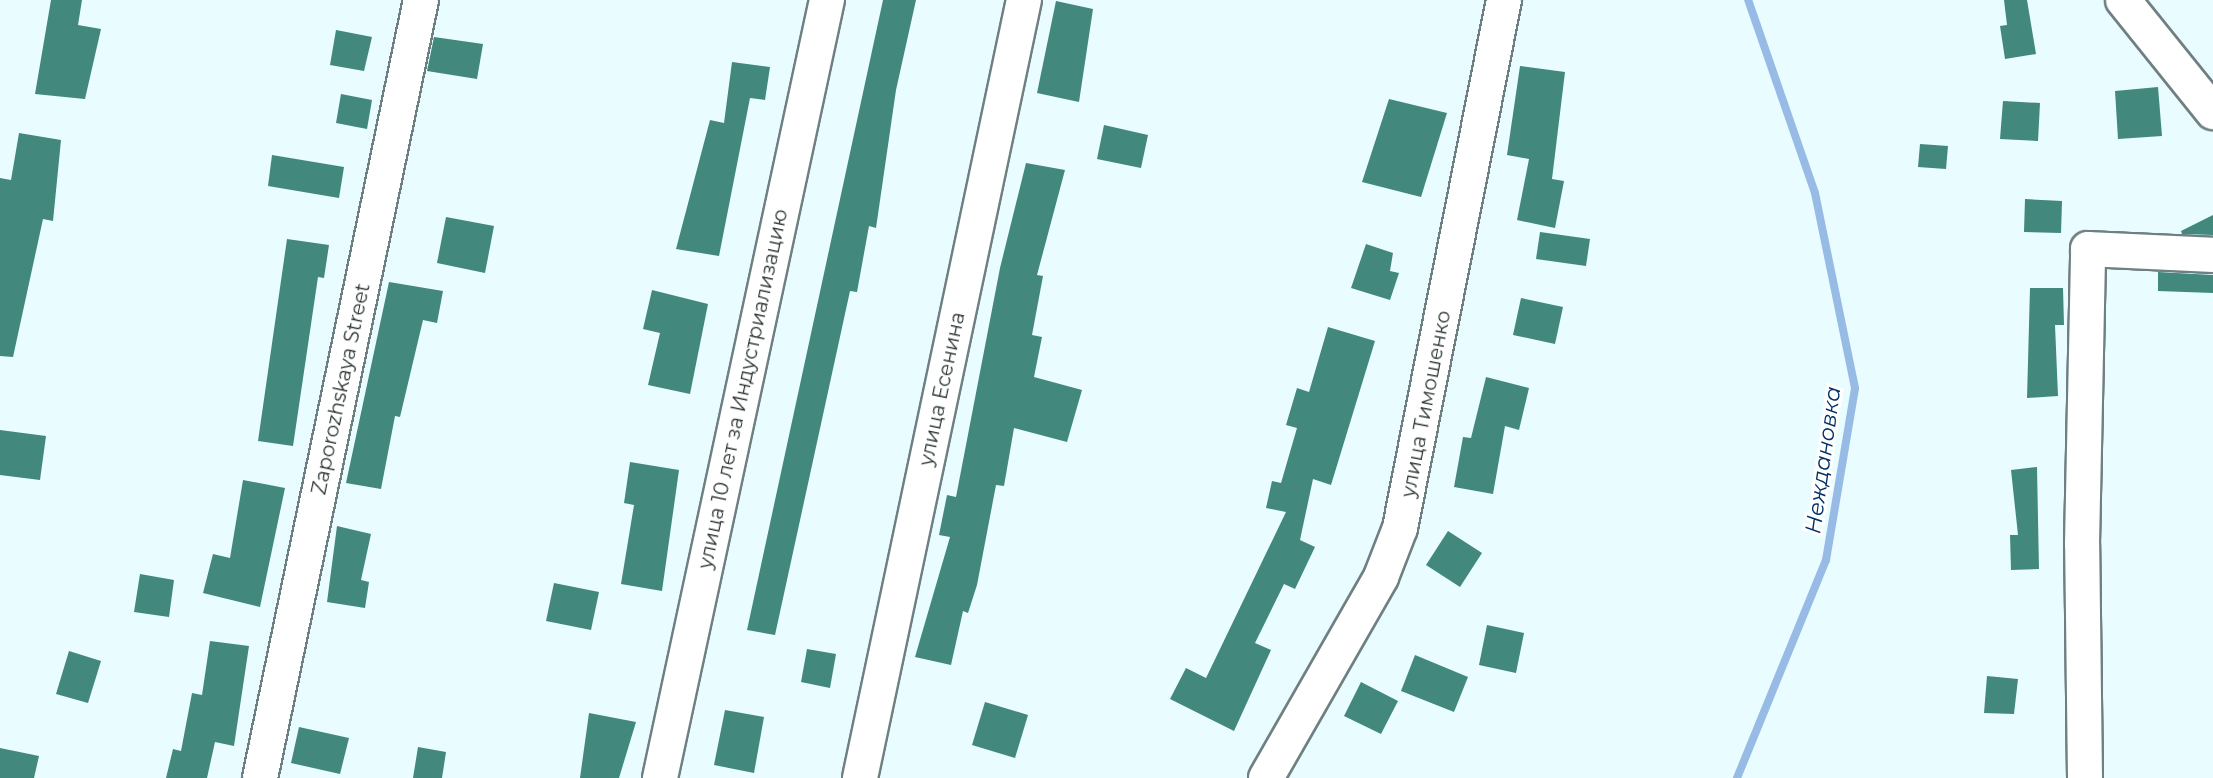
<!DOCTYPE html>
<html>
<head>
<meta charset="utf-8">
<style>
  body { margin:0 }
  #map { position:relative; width:2213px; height:778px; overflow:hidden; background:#e9fcff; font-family:Montserrat,sans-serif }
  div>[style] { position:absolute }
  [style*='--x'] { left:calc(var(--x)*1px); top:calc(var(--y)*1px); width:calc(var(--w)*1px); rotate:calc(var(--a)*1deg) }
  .stream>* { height:8px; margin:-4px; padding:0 4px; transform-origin:4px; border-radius:4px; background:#98bbe6 }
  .building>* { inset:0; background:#42887d }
  .roads { filter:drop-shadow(2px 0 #6f8082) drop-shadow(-2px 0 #6f8082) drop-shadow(0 2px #6f8082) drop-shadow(0 -2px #6f8082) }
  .minor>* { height:34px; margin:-17px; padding:0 17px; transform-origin:17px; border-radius:17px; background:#fff }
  span { translate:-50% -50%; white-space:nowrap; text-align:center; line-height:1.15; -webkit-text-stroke:6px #fff; paint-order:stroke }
  .street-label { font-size:20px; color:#2c3435 }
  .water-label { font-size:22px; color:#003266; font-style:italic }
</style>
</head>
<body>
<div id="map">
  <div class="stream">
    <div style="--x:1737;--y:778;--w:235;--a:-67.8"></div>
    <div style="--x:1826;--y:560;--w:174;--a:-80.4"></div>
    <div style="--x:1855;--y:388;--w:199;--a:-101.6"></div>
    <div style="--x:1815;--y:193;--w:204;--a:-109.1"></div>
  </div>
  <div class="building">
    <div style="clip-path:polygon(51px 0,82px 0,78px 25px,101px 29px,85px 99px,35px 94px)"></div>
    <div style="clip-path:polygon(883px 0,916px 0,896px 90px,876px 228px,869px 226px,857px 292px,850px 291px,775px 635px,747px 630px)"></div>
    <div style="clip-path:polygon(2004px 0,2027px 0,2036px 54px,2005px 59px,2000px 26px,2007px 25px)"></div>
    <div style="clip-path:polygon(1056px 1px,1093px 9px,1079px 102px,1037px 93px)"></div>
    <div style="clip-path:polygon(336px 30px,372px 37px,364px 71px,330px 65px)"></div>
    <div style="clip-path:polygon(434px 37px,483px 44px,477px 79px,427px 71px)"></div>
    <div style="clip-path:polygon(732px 62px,770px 67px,765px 100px,750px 98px,719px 256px,676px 249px,710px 120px,724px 123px)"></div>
    <div style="clip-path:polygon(1520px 66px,1565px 72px,1552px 179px,1564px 181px,1555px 228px,1517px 220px,1529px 159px,1507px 155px)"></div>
    <div style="clip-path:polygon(2158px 87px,2162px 136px,2118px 139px,2115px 91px)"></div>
    <div style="clip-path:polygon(341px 94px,372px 100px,367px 129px,336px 123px)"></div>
    <div style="clip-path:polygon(1389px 99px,1447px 113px,1421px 197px,1362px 182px)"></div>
    <div style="clip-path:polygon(2003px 101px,2040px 103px,2038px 141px,2000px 139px)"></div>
    <div style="clip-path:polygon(1104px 125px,1148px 135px,1141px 168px,1097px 159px)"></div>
    <div style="clip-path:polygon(19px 133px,61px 140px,53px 221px,43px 219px,13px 357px,0 356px,0 178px,11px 180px)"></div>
    <div style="clip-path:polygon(1920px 144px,1948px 146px,1946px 169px,1918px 167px)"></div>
    <div style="clip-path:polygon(272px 155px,344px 167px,339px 198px,268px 186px)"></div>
    <div style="clip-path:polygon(1026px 163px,1065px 170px,1037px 275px,1043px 276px,1032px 335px,1042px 337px,1034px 377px,1082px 390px,1067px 442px,1014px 428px,1004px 486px,996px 485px,977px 585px,968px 613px,963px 611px,951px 665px,915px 657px,950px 537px,939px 535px,947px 495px,956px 497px,1000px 268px)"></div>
    <div style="clip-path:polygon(2025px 199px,2062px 201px,2061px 233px,2024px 232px)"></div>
    <div style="clip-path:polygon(2213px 215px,2213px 235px,2182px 234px,2181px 231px)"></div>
    <div style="clip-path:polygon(446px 217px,494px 226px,485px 273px,437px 263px)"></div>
    <div style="clip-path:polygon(1540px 232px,1590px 239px,1586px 266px,1536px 259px)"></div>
    <div style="clip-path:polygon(287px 239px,329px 245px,324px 278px,318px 277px,293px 446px,258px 441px)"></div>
    <div style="clip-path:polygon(1366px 244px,1393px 253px,1390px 271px,1399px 273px,1390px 300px,1351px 288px)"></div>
    <div style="clip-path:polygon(2158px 272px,2213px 275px,2213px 293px,2158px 291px)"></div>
    <div style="clip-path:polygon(389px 282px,443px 291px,437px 323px,423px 320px,400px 417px,395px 416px,381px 489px,346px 483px)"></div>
    <div style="clip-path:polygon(2030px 288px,2063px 288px,2064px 325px,2055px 325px,2058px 396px,2027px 398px)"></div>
    <div style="clip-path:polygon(652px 290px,708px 304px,690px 394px,648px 385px,660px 333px,643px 329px)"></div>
    <div style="clip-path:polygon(1521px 298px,1563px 307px,1555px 344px,1513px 335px)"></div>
    <div style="clip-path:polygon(1328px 327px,1375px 341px,1331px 485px,1313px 479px,1300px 540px,1315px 547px,1295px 589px,1284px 584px,1255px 643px,1271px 650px,1234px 731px,1170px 699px,1186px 668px,1206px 678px,1286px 512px,1266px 508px,1272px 481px,1281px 483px,1297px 428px,1286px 425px,1297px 388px,1309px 392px)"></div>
    <div style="clip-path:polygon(1486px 377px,1529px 388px,1519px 430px,1505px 426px,1493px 494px,1454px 487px,1463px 437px,1471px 438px)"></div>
    <div style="clip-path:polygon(0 430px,46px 436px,40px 480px,0 475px)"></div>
    <div style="clip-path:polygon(630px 462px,679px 470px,662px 591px,621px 584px,634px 505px,624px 503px)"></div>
    <div style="clip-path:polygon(2037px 467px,2039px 569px,2011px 570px,2010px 535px,2018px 535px,2011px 470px)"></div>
    <div style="clip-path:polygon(243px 480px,285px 488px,260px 607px,203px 593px,213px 554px,230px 558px)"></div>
    <div style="clip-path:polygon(337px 526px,371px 534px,361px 580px,369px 582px,365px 608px,327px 602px)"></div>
    <div style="clip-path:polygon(1448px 531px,1482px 553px,1460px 587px,1426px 565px)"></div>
    <div style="clip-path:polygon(140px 574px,174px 580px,169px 617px,134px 612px)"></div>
    <div style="clip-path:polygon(554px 583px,599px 592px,591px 630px,546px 621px)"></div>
    <div style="clip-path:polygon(1487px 625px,1524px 633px,1516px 673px,1479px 665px)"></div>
    <div style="clip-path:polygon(210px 641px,249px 646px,234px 746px,215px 742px,207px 778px,166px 778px,173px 749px,181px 751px,192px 693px,202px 695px)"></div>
    <div style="clip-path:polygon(807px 649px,836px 654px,830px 688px,801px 682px)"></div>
    <div style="clip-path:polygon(69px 651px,101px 661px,88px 703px,56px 694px)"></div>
    <div style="clip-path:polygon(1415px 655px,1468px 677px,1454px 712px,1401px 691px)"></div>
    <div style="clip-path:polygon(1987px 676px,2018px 679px,2014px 714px,1984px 713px)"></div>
    <div style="clip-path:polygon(1361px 682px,1398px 701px,1381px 734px,1344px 716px)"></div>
    <div style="clip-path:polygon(985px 702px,1028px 715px,1015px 758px,972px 745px)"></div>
    <div style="clip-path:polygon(725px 710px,764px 717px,754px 773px,714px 765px)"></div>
    <div style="clip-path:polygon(589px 713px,636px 722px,619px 778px,580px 778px)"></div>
    <div style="clip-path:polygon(299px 727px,349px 738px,340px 774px,291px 763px)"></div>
    <div style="clip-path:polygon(418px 747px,446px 752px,442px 778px,413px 778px)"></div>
    <div style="clip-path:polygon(0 748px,39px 756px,34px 778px,0 778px)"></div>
  </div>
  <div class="roads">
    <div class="minor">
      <div style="--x:2123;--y:0;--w:144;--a:51.2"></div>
      <div style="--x:260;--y:778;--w:794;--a:-78.31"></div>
      <div style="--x:660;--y:778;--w:796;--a:-77.89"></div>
      <div style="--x:860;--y:778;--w:795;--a:-78.1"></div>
      <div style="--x:1266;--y:778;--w:232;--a:-60.2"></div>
      <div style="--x:1381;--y:577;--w:53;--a:-68.8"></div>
      <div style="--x:1400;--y:528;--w:538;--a:-78.86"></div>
      <div style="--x:2085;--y:778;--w:234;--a:-90.7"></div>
      <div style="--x:2082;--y:544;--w:295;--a:-88.8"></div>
      <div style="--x:2088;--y:249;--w:125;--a:2.7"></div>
    </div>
  </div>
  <div class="street-label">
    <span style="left:341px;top:389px;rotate:-78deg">Zaporozhskaya Street</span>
    <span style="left:743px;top:389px;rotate:-78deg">улица 10 лет за Индустриализацию</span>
    <span style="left:942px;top:389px;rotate:-78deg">улица Есенина</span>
    <span style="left:1426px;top:404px;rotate:-79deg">улица Тимошенко</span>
  </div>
  <div class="water-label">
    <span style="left:1823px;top:460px;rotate:-82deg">Неждановка</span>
  </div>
</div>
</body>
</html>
